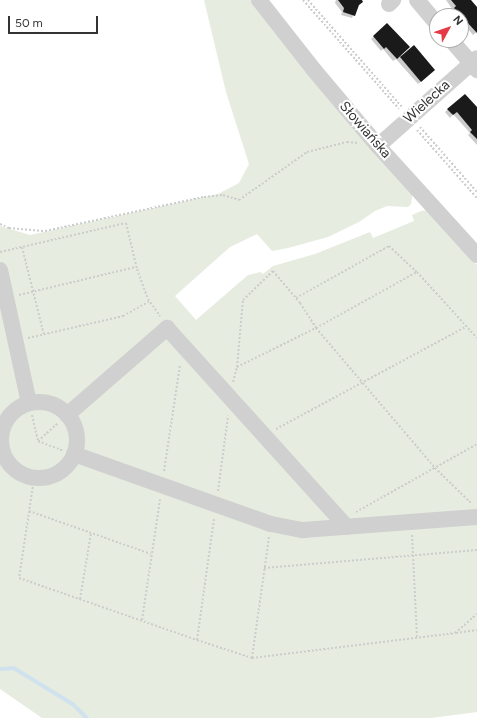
<!DOCTYPE html>
<html>
<head>
<meta charset="utf-8">
<style>
  body { margin:0 }
  #map { position:relative; width:477px; height:718px; overflow:hidden; background:#fff; font-family:Figtree,sans-serif }
  div>[style] { position:absolute }
  [style*='--x'] { left:calc(var(--x)*1px); top:calc(var(--y)*1px); width:calc(var(--w)*1px); rotate:calc(var(--a)*1deg) }
  .green>* { inset:0; background:#e6ecdf }
  .round { border-radius:50% }
  .shadow>* { inset:0; background:#0003 }
  .stream>* { height:3.5px; margin:-1.75px; padding:0 1.75px; transform-origin:1.75px; border-radius:1.75px; background:#cfe2ee }
  .building>* { inset:0; background:#1a1a1a }
  .path>* { height:2px; margin-top:-1px; transform-origin:0; background:repeating-linear-gradient(90deg,#cdcdcd 0 2px,transparent 0 4px) }
  .minor>* { height:16px; margin:-8px; padding:0 8px; transform-origin:8px; border-radius:8px; background:#d0d0d0 }
  .minor>.ring { margin:-8px; padding:0; box-sizing:content-box; background:none; border:16px solid #d0d0d0; border-radius:50% }
  span { translate:-50% -50%; white-space:nowrap; text-align:center; line-height:1.15; -webkit-text-stroke:4px #fff; paint-order:stroke }
  .street-label { font-size:14px; color:#333 }
  .north { position:absolute; left:429px; top:8px; width:40px; height:40px; box-sizing:border-box; background:#fff; border:1px solid #adadad; border-radius:50%; rotate:50deg; font-size:11px; font-weight:700; line-height:16px; text-align:center; color:#333 }
  .north::after { content:''; display:block; margin:auto; width:14px; height:18px; background:#e63946; clip-path:polygon(50% 0,100% 100%,50% 72%,0 100%) }
  .scale { position:absolute; left:8px; top:16px; width:90px; height:18px; box-sizing:border-box; border:2px solid #333; border-top:0; padding-left:5px; font-size:12px; line-height:14px; white-space:nowrap; color:#333; -webkit-text-stroke:3px #fff; paint-order:stroke }
</style>
</head>
<body>
<div id="map">
  <div class="green">
    <div style="clip-path:polygon(204px 0,251px 0,413px 192px,411px 204px,408px 207px,387px 206px,375px 211px,359px 222px,328px 237px,288px 248px,272px 251px,257px 234px,230px 247px,175px 296px,196px 320px,248px 275px,261px 272px,263px 274px,273px 266px,315px 254px,370px 232px,373px 238px,414px 221px,412px 215px,421px 211px,428px 210px,477px 265px,477px 712px,431px 718px,42px 718px,0 689px,0 462px,7px 472px,18px 481px,30px 485px,44px 485px,58px 481px,70px 472px,78px 460px,82px 438px,79px 424px,71px 412px,60px 403px,48px 398px,33px 398px,20px 401px,8px 409px,0 420px,0 226px,30px 235px,218px 194px,239px 183px,249px 164px,226px 92px)"></div>
    <div class="round" style="left:4px;top:407px;width:68px;height:68px"></div>
  </div>
  <div class="shadow">
    <div style="clip-path:polygon(336px 0,360px 0,352px 18px,341px 15px,342px 12px,335px 3px)"></div>
    <div style="clip-path:polygon(446px 0,469px 0,477px 9px,477px 32px,473px 35px,461px 21px,461px 16px,457px 16px)"></div>
    <div style="clip-path:polygon(374px 36px,409px 47px,401px 55px,402px 56px,434px 70px,418px 84px,396px 59px,393px 61px,383px 49px,381px 51px,371px 39px)"></div>
    <div style="clip-path:polygon(448px 109px,477px 109px,477px 145px,468px 135px,470px 133px,453px 114px,450px 118px,445px 112px)"></div>
  </div>
  <div class="stream">
    <div style="--x:0;--y:669;--w:14;--a:-4"></div>
    <div style="--x:14;--y:668;--w:69;--a:31.4"></div>
    <div style="--x:73;--y:704;--w:20;--a:45"></div>
  </div>
  <div class="building">
    <div style="clip-path:polygon(338px 0,362px 0,363px 2px,359px 5px,355px 16px,343px 12px,344px 8px)"></div>
    <div style="clip-path:polygon(451px 0,471px 0,477px 7px,477px 33px,454px 8px,456px 6px)"></div>
    <div style="clip-path:polygon(387px 23px,410px 47px,397px 59px,386px 47px,384px 49px,373px 36px)"></div>
    <div style="clip-path:polygon(414px 45px,435px 70px,421px 82px,400px 57px)"></div>
    <div style="clip-path:polygon(465px 94px,477px 107px,477px 139px,470px 132px,472px 130px,457px 112px,453px 115px,447px 109px)"></div>
  </div>
  <div class="path">
    <div style="--x:303;--y:0;--w:145;--a:48.6"></div>
    <div style="--x:308;--y:0;--w:142;--a:48.7"></div>
    <div style="--x:420;--y:127;--w:86;--a:48.8"></div>
    <div style="--x:417;--y:130;--w:91;--a:48.6"></div>
    <div style="--x:0;--y:224;--w:10;--a:24"></div>
    <div style="--x:9;--y:228;--w:36;--a:5"></div>
    <div style="--x:45;--y:231;--w:163;--a:-12.1"></div>
    <div style="--x:204;--y:197;--w:19;--a:-6"></div>
    <div style="--x:223;--y:195;--w:17;--a:17"></div>
    <div style="--x:239;--y:200;--w:83;--a:-35.2"></div>
    <div style="--x:307;--y:152;--w:41;--a:-14"></div>
    <div style="--x:347;--y:142;--w:10;--a:6"></div>
    <div style="--x:22;--y:247;--w:91;--a:76"></div>
    <div style="--x:0;--y:252;--w:129;--a:-13"></div>
    <div style="--x:126;--y:223;--w:47;--a:76.6"></div>
    <div style="--x:137;--y:269;--w:32;--a:70"></div>
    <div style="--x:148;--y:299;--w:21;--a:55"></div>
    <div style="--x:19;--y:295;--w:120;--a:-13.5"></div>
    <div style="--x:296;--y:298;--w:107;--a:-29.2"></div>
    <div style="--x:389;--y:246;--w:38;--a:43"></div>
    <div style="--x:417;--y:272;--w:89;--a:47.7"></div>
    <div style="--x:28;--y:338;--w:98;--a:-13"></div>
    <div style="--x:123;--y:316;--w:31;--a:-29"></div>
    <div style="--x:237;--y:367;--w:88;--a:-26.3"></div>
    <div style="--x:316;--y:328;--w:115;--a:-29"></div>
    <div style="--x:233;--y:382;--w:16;--a:-75"></div>
    <div style="--x:237;--y:367;--w:67;--a:-84.9"></div>
    <div style="--x:243;--y:300;--w:42;--a:-44"></div>
    <div style="--x:273;--y:271;--w:42;--a:49.8"></div>
    <div style="--x:300;--y:303;--w:30;--a:57"></div>
    <div style="--x:316;--y:328;--w:184;--a:49.6"></div>
    <div style="--x:435;--y:468;--w:50;--a:44.2"></div>
    <div style="--x:32;--y:415;--w:27;--a:77"></div>
    <div style="--x:38;--y:441;--w:26;--a:21"></div>
    <div style="--x:0;--y:425;--w:4;--a:27"></div>
    <div style="--x:276;--y:429;--w:217;--a:-28.3"></div>
    <div style="--x:38;--y:441;--w:27;--a:-42"></div>
    <div style="--x:164;--y:471;--w:107;--a:-81.4"></div>
    <div style="--x:34;--y:479;--w:100;--a:98.6"></div>
    <div style="--x:19;--y:578;--w:188;--a:19.2"></div>
    <div style="--x:197;--y:640;--w:122;--a:-82"></div>
    <div style="--x:218;--y:491;--w:76;--a:-82.4"></div>
    <div style="--x:29;--y:511;--w:129;--a:19.4"></div>
    <div style="--x:356;--y:512;--w:139;--a:-29.3"></div>
    <div style="--x:412;--y:535;--w:102;--a:87.2"></div>
    <div style="--x:264;--y:568;--w:214;--a:-4.8"></div>
    <div style="--x:80;--y:599;--w:67;--a:-80.5"></div>
    <div style="--x:142;--y:620;--w:122;--a:-81.5"></div>
    <div style="--x:456;--y:633;--w:21;--a:-8"></div>
    <div style="--x:197;--y:640;--w:58;--a:18.1"></div>
    <div style="--x:252;--y:658;--w:205;--a:-7"></div>
    <div style="--x:455;--y:633;--w:29;--a:-41"></div>
    <div style="--x:252;--y:658;--w:122;--a:-82"></div>
  </div>
  <div class="minor">
    <div style="--x:259;--y:0;--w:89;--a:51.8"></div>
    <div style="--x:314;--y:70;--w:99;--a:49.9"></div>
    <div style="--x:378;--y:146;--w:147;--a:47.8"></div>
    <div style="--x:417;--y:0;--w:31;--a:50"></div>
    <div style="--x:389;--y:4;--w:6;--a:-45"></div>
    <div style="--x:451;--y:40;--w:40;--a:49"></div>
    <div style="--x:378;--y:146;--w:132;--a:-41.6"></div>
    <div style="--x:0;--y:270;--w:136;--a:77.7"></div>
    <div class="ring" style="left:1px;top:402px;width:60px;height:60px"></div>
    <div style="--x:67;--y:415;--w:133;--a:-41"></div>
    <div style="--x:167;--y:328;--w:268;--a:47.9"></div>
    <div style="--x:74;--y:454;--w:209;--a:19.6"></div>
    <div style="--x:271;--y:524;--w:33;--a:11"></div>
    <div style="--x:303;--y:530;--w:174;--a:-4.3"></div>
  </div>
  <div class="street-label">
    <span style="left:427px;top:102px;rotate:-42deg">Wielecka</span>
    <span style="left:365px;top:130px;rotate:49deg">Słowiańska</span>
  </div>
  <div class="north">N</div>
  <div class="scale">50 m</div>
</div>
</body>
</html>
